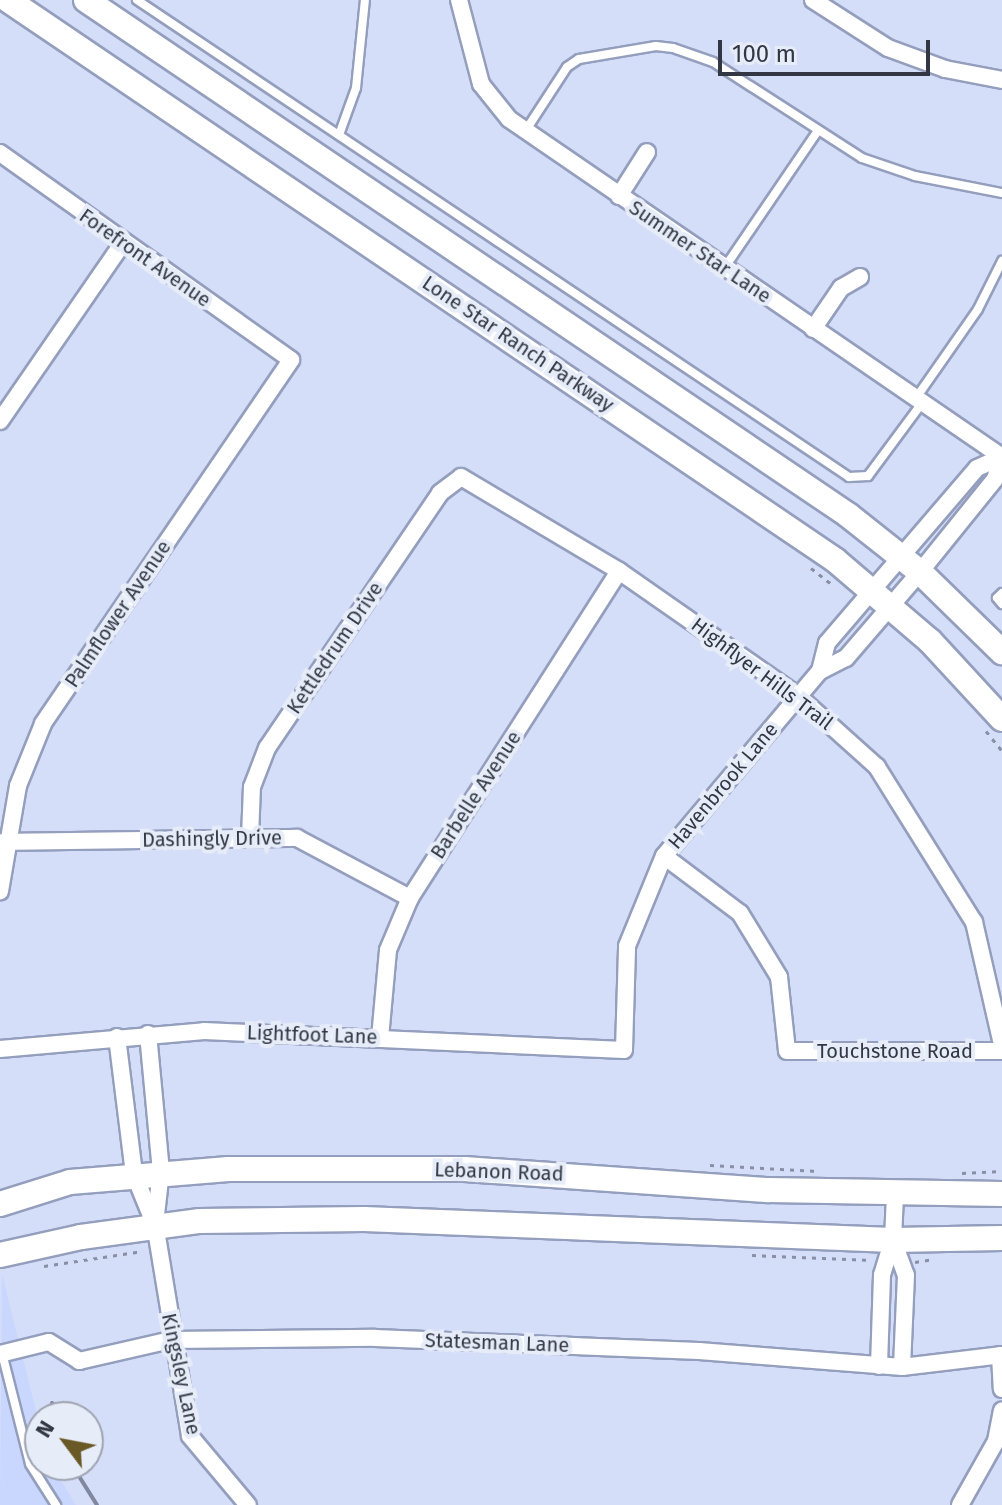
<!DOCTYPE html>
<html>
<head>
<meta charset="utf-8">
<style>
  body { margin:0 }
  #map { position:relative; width:1002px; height:1505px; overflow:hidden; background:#d5def9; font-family:"Fira Sans",sans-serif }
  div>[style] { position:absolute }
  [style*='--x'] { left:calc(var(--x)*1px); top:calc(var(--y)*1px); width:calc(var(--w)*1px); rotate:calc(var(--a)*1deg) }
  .built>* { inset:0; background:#c9d6fe }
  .stream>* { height:4px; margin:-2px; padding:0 2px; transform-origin:2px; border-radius:2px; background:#7f87a1 }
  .path>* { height:3px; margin-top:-1.5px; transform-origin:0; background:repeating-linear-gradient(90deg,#898fa4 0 4px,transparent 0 10px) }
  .roads { filter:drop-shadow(2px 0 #949ebd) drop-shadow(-2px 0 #949ebd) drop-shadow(0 2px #949ebd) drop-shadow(0 -2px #949ebd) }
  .lane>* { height:8px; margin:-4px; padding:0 4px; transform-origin:4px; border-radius:4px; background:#fff }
  .street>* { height:16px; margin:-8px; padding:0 8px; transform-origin:8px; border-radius:8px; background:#fff }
  .secondary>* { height:24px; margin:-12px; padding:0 12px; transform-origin:12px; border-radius:12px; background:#fff }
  span { translate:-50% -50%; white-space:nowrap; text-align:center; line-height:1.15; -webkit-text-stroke:8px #e7ecf9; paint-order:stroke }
  .street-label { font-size:20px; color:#333744 }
  .north { position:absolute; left:24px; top:1401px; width:80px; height:80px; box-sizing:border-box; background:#e7ecf9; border:2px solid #9fa4b1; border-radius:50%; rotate:302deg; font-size:22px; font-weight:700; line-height:32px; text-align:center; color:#333744 }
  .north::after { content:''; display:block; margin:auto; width:28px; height:36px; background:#695927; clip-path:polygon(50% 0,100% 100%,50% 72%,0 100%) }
  .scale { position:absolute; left:718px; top:40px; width:212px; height:36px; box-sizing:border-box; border:4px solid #333744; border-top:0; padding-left:10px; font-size:24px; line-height:28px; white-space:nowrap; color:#333744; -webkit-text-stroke:6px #e7ecf9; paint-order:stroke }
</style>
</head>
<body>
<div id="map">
  <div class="built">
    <div style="clip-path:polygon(2px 1274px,40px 1427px,40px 1465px,51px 1465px,76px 1505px,0 1505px)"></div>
  </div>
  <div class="stream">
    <div style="--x:52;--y:1403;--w:15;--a:74"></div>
    <div style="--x:72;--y:1465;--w:47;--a:58"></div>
  </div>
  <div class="path">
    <div style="--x:811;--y:568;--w:28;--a:38"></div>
    <div style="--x:986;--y:731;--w:26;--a:51"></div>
    <div style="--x:710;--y:1165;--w:108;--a:3.2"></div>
    <div style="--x:962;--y:1173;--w:40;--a:-2.9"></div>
    <div style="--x:752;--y:1255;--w:120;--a:2.4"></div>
    <div style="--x:915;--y:1262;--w:19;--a:-9"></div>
    <div style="--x:44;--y:1266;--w:100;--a:-8.6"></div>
  </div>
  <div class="roads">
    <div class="lane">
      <div style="--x:137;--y:0;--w:857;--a:33.82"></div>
      <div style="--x:849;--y:477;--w:19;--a:-3"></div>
      <div style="--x:868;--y:476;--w:91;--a:-53.5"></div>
      <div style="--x:526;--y:130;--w:75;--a:-56.9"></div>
      <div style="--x:567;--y:67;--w:14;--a:-34"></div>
      <div style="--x:579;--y:59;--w:78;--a:-9.6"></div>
      <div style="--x:656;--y:46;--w:17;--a:7"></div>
      <div style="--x:673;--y:48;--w:42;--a:19.3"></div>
      <div style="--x:713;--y:62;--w:177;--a:32.8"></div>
      <div style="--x:862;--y:158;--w:56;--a:18.8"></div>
      <div style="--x:915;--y:176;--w:89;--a:11.1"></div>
      <div style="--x:339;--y:135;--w:50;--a:-70.1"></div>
      <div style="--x:356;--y:88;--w:88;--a:-84.2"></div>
      <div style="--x:725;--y:267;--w:163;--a:-55.7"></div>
      <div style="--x:916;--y:398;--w:108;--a:-55.1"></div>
      <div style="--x:978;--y:309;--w:54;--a:-63.4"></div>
      <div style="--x:1002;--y:593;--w:7;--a:135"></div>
      <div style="--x:997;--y:598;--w:8;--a:50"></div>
      <div style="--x:2;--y:1353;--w:114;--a:75.8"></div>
      <div style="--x:30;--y:1464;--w:49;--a:57.6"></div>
    </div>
    <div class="street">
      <div style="--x:459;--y:0;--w:87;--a:75.3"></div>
      <div style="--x:481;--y:84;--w:45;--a:51.3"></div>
      <div style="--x:509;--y:119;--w:598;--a:34.43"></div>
      <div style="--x:813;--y:0;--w:89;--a:32.6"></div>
      <div style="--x:888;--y:48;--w:61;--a:20.2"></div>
      <div style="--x:945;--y:69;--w:58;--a:10.9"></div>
      <div style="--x:0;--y:153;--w:357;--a:35.4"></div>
      <div style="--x:291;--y:360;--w:440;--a:124.3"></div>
      <div style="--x:43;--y:724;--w:67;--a:112"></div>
      <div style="--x:18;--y:786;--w:107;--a:99.7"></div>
      <div style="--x:619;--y:196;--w:52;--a:-57.5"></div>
      <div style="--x:813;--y:329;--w:50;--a:-55.7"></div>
      <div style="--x:841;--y:288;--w:22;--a:-30"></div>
      <div style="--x:0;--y:421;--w:216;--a:-55.4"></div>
      <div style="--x:820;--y:671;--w:29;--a:-76"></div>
      <div style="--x:827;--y:643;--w:230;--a:-49.4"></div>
      <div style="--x:977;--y:468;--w:27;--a:-24"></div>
      <div style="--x:250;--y:838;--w:51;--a:-87.8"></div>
      <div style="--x:252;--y:787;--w:42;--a:-69"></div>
      <div style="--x:267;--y:748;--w:308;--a:-55.8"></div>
      <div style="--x:440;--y:493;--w:26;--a:-37"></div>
      <div style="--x:461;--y:477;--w:184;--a:30.7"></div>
      <div style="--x:619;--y:571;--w:218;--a:34.9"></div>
      <div style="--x:798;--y:696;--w:106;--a:41.9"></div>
      <div style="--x:877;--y:767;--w:183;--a:58"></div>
      <div style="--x:974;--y:922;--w:125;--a:77.1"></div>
      <div style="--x:3;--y:842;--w:294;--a:-0.8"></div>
      <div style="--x:297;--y:838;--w:128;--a:28"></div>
      <div style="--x:664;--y:856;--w:95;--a:36.9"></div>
      <div style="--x:740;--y:913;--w:75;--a:58.6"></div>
      <div style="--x:779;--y:977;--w:74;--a:83.8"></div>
      <div style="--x:787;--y:1051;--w:215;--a:0"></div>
      <div style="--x:148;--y:1034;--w:138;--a:84.6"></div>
      <div style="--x:161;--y:1171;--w:53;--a:96.5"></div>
      <div style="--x:155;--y:1224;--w:215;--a:80.6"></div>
      <div style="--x:190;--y:1436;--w:90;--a:50"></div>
      <div style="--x:117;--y:1037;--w:138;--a:82.9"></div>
      <div style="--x:134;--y:1174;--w:53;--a:67.8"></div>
      <div style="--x:380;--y:1038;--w:88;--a:-84.8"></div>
      <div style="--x:388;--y:950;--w:56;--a:-67.1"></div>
      <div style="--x:410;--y:898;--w:388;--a:-57.4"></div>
      <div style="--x:0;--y:1049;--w:205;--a:-5"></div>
      <div style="--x:204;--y:1031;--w:420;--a:2.6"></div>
      <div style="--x:624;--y:1050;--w:104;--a:-88.3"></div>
      <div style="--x:627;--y:946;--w:97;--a:-67.7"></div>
      <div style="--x:664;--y:856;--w:242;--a:-49.9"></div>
      <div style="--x:820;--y:671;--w:29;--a:-27"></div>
      <div style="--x:846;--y:658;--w:113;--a:-49.3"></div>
      <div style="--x:920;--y:572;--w:119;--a:-51.1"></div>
      <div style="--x:995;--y:479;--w:24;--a:-73"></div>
      <div style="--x:893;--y:1240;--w:37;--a:70"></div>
      <div style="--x:906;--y:1275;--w:92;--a:92.5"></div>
      <div style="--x:0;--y:1354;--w:50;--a:-13.8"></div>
      <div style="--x:49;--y:1342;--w:36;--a:32"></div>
      <div style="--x:79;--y:1361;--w:94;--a:-12.9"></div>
      <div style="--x:171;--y:1340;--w:204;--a:-0.6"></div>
      <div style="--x:375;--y:1338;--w:324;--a:2.3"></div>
      <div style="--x:699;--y:1351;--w:204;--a:4.5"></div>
      <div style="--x:902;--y:1367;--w:101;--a:-6.8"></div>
      <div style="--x:1000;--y:1355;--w:34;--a:87"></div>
      <div style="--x:879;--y:1366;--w:91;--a:-88.1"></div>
      <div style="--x:882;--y:1275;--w:37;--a:-73"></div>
      <div style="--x:893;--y:1240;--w:46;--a:-87.5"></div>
      <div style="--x:960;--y:1505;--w:73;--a:-60.6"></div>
      <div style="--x:996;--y:1441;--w:31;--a:-79"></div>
    </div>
    <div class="secondary">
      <div style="--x:8;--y:0;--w:999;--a:34.1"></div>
      <div style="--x:835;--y:560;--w:125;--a:40.5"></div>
      <div style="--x:930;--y:641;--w:106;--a:47.3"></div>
      <div style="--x:86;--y:0;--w:920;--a:34.05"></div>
      <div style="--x:848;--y:515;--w:92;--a:38.4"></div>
      <div style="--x:920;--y:572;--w:115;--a:44.3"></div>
      <div style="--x:0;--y:1204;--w:73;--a:-17.4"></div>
      <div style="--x:70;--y:1182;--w:159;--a:-4.7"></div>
      <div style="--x:228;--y:1169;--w:237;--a:0"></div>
      <div style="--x:465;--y:1169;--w:305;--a:4"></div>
      <div style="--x:769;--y:1190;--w:233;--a:1"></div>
      <div style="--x:0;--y:1255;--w:83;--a:-12.5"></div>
      <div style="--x:81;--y:1237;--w:120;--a:-7.7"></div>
      <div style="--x:200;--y:1221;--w:164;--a:-0.7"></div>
      <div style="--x:364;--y:1219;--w:529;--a:2.27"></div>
      <div style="--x:893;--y:1240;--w:109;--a:-1.1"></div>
    </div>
  </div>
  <div class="street-label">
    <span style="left:700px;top:252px;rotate:34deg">Summer Star Lane</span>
    <span style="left:145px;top:258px;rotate:35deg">Forefront Avenue</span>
    <span style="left:518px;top:344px;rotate:34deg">Lone Star Ranch Parkway</span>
    <span style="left:118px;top:614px;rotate:-56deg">Palmflower Avenue</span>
    <span style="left:335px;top:648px;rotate:-56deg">Kettledrum Drive</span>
    <span style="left:762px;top:674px;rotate:37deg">Highflyer Hills Trail</span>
    <span style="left:723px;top:786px;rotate:-50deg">Havenbrook Lane</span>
    <span style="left:476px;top:795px;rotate:-57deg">Barbelle Avenue</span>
    <span style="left:212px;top:839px;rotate:-1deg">Dashingly Drive</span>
    <span style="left:312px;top:1035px;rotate:2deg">Lightfoot Lane</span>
    <span style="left:895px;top:1051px">Touchstone Road</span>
    <span style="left:499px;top:1172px;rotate:2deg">Lebanon Road</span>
    <span style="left:497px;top:1343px;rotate:2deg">Statesman Lane</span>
    <span style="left:181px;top:1374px;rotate:78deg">Kingsley Lane</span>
  </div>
  <div class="north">N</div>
  <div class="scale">100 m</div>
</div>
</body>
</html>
